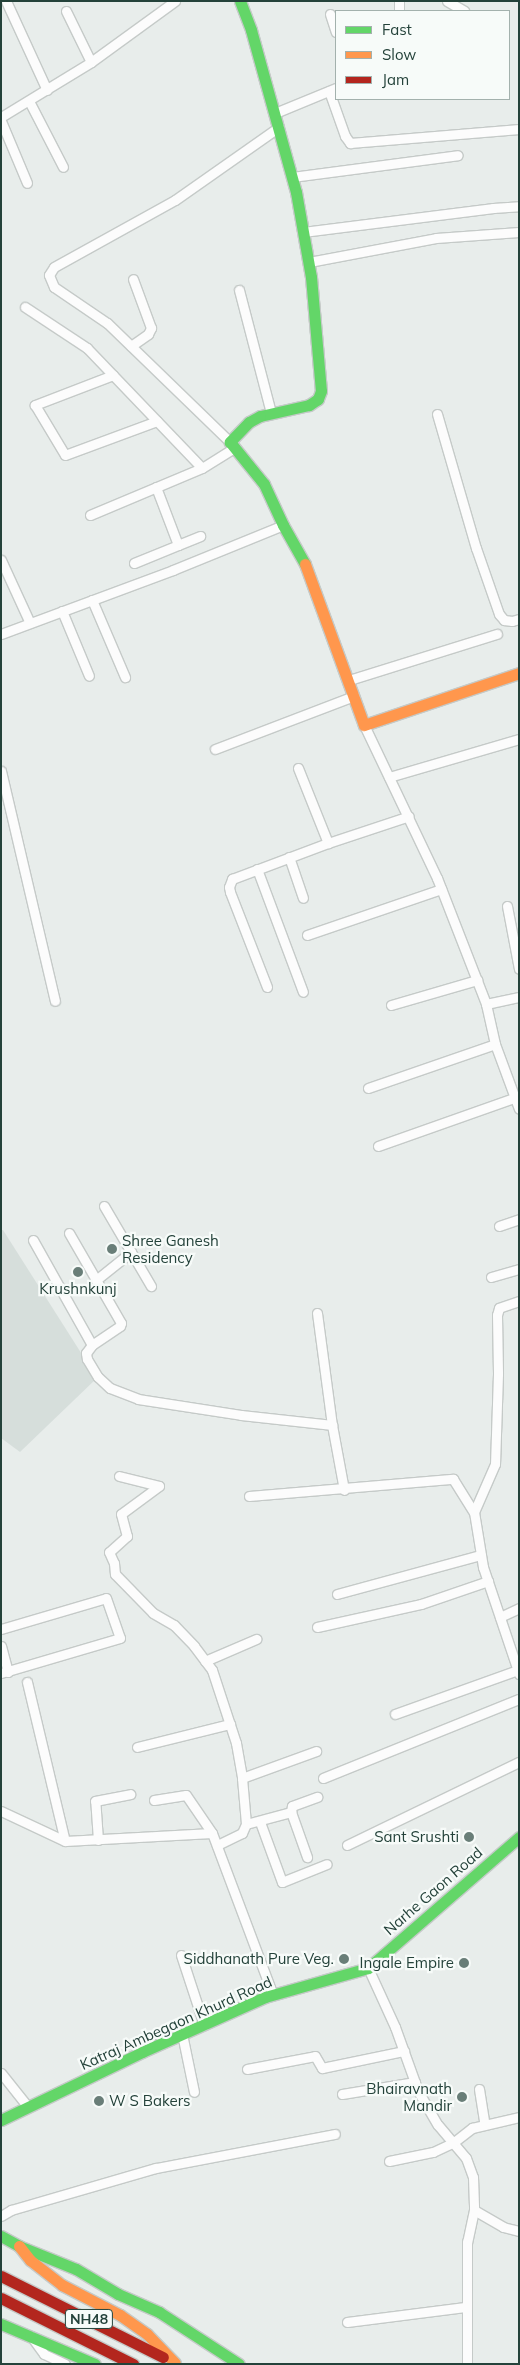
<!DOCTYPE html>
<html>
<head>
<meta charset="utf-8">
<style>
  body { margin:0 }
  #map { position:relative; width:520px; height:2365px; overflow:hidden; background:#e8edeb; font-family:Mulish,sans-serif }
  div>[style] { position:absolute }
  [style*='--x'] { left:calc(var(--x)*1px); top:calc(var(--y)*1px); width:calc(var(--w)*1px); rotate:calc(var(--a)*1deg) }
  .built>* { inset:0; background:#d6dedb }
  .roads { filter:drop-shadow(1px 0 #c5cac8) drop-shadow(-1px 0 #c5cac8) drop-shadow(0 1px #c5cac8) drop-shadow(0 -1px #c5cac8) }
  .street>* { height:9px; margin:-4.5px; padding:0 4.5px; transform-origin:4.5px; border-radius:4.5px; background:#fcfcfc }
  .fast>* { height:11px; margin:-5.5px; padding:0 5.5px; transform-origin:5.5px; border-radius:5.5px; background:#63d668 }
  .slow>* { height:11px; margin:-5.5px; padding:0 5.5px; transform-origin:5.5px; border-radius:5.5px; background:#ff974d }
  .jam>* { height:11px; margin:-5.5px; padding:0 5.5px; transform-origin:5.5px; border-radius:5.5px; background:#b3261e }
  .dots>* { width:14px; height:14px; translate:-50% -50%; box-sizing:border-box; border:2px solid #f7fbf9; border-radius:50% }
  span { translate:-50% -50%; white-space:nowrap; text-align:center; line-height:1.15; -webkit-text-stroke:4.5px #f7fbf9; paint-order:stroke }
  .shield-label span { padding:1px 4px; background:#f7fbf9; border:1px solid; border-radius:4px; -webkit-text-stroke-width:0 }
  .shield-label { font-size:14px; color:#24423a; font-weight:700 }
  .poi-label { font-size:15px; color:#24423a }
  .left { translate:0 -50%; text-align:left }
  .right { translate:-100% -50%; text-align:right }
  .street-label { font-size:15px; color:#24423a }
  .frame { position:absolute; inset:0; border:2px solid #24423a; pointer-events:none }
  .legend { position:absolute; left:335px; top:10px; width:175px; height:90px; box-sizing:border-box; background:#f7fbf9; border:1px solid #a3b1ad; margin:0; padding:6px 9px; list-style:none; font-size:15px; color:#24423a }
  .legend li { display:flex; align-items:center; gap:10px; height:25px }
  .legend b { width:25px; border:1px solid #a3b1ad }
</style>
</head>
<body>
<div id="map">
  <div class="built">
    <div style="clip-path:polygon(1px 1230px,3px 1230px,97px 1378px,20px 1452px,1px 1438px)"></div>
  </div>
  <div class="roads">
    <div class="street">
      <div style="--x:6;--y:1;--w:98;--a:65.3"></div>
      <div style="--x:399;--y:1;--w:10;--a:90"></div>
      <div style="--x:447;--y:1;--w:20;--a:30"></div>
      <div style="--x:66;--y:11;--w:57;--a:63.9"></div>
      <div style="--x:330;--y:14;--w:19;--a:72"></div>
      <div style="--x:329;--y:91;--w:48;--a:70.4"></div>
      <div style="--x:345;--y:136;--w:9;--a:54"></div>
      <div style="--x:350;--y:143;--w:170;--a:-4.7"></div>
      <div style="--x:29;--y:101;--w:74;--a:62.7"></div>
      <div style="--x:275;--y:113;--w:66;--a:-22.3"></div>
      <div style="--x:1;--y:117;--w:105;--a:-31.4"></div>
      <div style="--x:91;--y:62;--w:104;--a:-36"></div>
      <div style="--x:1;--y:121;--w:67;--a:67.2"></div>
      <div style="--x:292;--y:177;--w:167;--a:-7.5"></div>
      <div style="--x:303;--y:232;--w:192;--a:-7.2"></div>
      <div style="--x:493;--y:208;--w:26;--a:-4"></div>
      <div style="--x:309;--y:262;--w:129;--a:-10.7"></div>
      <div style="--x:436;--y:238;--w:83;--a:-4.1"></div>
      <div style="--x:239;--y:290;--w:127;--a:75.4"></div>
      <div style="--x:25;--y:307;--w:74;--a:33.5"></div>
      <div style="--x:87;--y:348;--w:166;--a:46.2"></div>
      <div style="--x:131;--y:346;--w:21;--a:-35"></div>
      <div style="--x:148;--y:334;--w:7;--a:-63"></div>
      <div style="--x:151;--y:328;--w:52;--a:-110.2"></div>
      <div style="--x:113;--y:375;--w:84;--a:159"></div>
      <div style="--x:35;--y:405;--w:58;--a:59"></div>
      <div style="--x:65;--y:455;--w:98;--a:-20.3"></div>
      <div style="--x:437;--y:414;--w:140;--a:73.8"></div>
      <div style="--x:476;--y:548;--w:70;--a:70.8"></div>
      <div style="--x:499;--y:614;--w:8;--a:50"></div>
      <div style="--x:504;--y:620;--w:8;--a:7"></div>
      <div style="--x:512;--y:621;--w:7;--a:-16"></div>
      <div style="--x:230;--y:442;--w:171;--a:-135.9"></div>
      <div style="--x:107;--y:323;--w:64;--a:-145.8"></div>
      <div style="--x:54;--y:287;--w:13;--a:-113"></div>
      <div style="--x:49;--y:275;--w:9;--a:-58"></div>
      <div style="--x:54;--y:267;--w:138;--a:-29"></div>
      <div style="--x:175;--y:200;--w:127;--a:-35.1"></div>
      <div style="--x:90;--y:515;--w:121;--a:-22.8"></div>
      <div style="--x:202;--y:468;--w:38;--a:-32"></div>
      <div style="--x:178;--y:545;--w:24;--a:-22"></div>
      <div style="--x:1;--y:560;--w:69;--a:65.3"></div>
      <div style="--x:134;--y:563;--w:48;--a:-22.2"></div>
      <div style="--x:178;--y:545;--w:62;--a:-110.8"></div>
      <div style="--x:92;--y:600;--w:84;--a:66.8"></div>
      <div style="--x:62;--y:611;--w:70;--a:67.4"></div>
      <div style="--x:1;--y:634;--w:184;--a:-20.4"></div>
      <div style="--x:173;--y:570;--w:119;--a:-22.2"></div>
      <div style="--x:349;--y:680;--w:155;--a:-17.3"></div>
      <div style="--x:364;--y:725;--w:170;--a:64.5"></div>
      <div style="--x:437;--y:878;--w:135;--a:68.7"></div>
      <div style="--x:486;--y:1004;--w:41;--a:77.3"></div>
      <div style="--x:495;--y:1044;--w:69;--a:69.7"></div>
      <div style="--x:215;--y:749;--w:149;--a:-20.9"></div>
      <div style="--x:298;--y:768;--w:81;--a:68.2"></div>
      <div style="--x:1;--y:771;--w:236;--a:76.8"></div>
      <div style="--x:389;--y:777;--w:135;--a:-16.3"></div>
      <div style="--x:289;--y:857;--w:43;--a:71.1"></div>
      <div style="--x:257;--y:869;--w:131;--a:69.5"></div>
      <div style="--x:507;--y:906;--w:64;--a:79.2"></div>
      <div style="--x:307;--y:935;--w:142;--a:-18.9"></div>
      <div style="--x:267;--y:987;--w:102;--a:-111.3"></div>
      <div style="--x:230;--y:892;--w:5;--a:-101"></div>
      <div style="--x:229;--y:887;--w:9;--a:-69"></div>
      <div style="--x:232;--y:879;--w:103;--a:-20.6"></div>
      <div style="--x:328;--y:843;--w:85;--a:-18.4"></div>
      <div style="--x:486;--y:1004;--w:34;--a:-12"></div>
      <div style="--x:391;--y:1005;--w:90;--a:-16.2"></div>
      <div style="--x:368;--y:1088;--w:134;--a:-19.1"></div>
      <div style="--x:378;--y:1146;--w:150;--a:-19.5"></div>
      <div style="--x:104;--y:1206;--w:93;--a:59.6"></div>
      <div style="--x:499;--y:1226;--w:21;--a:-19"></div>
      <div style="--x:69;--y:1233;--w:104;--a:60"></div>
      <div style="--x:121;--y:1323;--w:3;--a:108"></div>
      <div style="--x:120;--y:1326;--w:34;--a:146"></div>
      <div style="--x:92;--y:1345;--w:10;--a:127"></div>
      <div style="--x:86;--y:1353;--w:6;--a:81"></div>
      <div style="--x:87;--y:1359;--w:21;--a:59"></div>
      <div style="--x:98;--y:1377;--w:16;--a:43"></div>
      <div style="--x:110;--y:1388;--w:30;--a:21"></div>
      <div style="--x:138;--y:1399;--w:104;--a:8.8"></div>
      <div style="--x:241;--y:1415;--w:92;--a:6.3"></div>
      <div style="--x:332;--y:1425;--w:66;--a:79.5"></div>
      <div style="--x:33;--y:1240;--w:120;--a:60.7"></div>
      <div style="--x:491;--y:1277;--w:29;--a:-16"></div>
      <div style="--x:96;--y:1280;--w:45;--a:-38.7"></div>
      <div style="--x:519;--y:1301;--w:21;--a:161"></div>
      <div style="--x:499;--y:1308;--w:7;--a:106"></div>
      <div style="--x:497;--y:1315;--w:59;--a:89"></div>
      <div style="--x:498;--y:1374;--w:90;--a:91.9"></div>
      <div style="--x:495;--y:1464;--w:52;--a:113.6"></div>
      <div style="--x:474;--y:1512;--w:56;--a:80.7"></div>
      <div style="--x:483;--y:1567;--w:113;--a:71.4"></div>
      <div style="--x:317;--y:1313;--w:113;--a:82.4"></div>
      <div style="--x:119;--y:1476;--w:41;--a:14"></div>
      <div style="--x:159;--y:1486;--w:47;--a:143.6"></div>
      <div style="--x:121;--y:1514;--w:23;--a:75"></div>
      <div style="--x:127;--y:1536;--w:24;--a:138"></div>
      <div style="--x:109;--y:1552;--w:12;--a:66"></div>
      <div style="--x:114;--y:1563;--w:11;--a:85"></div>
      <div style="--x:115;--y:1574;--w:54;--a:45.7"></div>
      <div style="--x:153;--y:1613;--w:24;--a:30"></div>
      <div style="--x:174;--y:1625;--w:29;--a:46"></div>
      <div style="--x:194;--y:1646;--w:30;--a:53"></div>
      <div style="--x:212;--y:1670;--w:77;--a:71.8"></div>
      <div style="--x:236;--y:1743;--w:36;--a:80"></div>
      <div style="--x:242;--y:1778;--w:46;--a:85"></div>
      <div style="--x:246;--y:1824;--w:10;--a:114"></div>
      <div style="--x:242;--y:1833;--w:28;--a:154"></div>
      <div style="--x:249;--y:1496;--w:205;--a:-4.8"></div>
      <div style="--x:453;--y:1479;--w:39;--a:58"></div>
      <div style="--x:337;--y:1594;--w:149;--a:-15.2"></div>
      <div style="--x:500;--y:1617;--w:21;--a:-25"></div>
      <div style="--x:317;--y:1627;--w:107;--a:-12.5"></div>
      <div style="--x:421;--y:1604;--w:71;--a:-18.9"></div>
      <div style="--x:1;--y:1629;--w:109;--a:-16.4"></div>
      <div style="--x:106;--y:1598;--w:42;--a:70.7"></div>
      <div style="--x:120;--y:1638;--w:124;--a:163.6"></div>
      <div style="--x:1;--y:1646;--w:27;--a:75"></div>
      <div style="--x:205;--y:1661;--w:56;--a:-23.3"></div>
      <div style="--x:27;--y:1682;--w:163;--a:76.6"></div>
      <div style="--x:395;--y:1714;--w:131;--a:-19.7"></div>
      <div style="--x:137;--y:1747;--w:96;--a:-13.9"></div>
      <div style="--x:242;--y:1778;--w:79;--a:-20"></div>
      <div style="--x:323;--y:1778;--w:211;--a:-22"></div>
      <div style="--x:154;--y:1800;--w:32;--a:-9"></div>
      <div style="--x:186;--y:1795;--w:46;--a:55.6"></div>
      <div style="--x:1;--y:1811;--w:71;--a:25.1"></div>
      <div style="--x:65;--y:1841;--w:147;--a:-3.1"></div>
      <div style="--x:212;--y:1833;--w:173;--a:69.4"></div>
      <div style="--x:291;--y:1812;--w:6;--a:-81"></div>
      <div style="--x:292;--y:1806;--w:27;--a:-20"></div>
      <div style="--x:260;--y:1822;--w:64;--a:69.9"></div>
      <div style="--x:282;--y:1882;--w:48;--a:-21.8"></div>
      <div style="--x:246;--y:1824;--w:47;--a:-14.9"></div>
      <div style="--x:291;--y:1812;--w:48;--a:70.4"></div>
      <div style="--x:98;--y:1840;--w:39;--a:-94"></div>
      <div style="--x:95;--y:1801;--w:36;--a:-11"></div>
      <div style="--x:347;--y:1845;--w:191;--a:-25.8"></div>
      <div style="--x:181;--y:1955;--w:74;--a:71.8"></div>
      <div style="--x:368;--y:1968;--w:65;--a:65.4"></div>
      <div style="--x:395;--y:2027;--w:68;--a:70.2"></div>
      <div style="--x:418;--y:2091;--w:39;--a:60"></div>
      <div style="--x:438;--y:2125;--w:43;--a:49.7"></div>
      <div style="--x:466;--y:2158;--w:20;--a:70"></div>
      <div style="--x:473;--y:2177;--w:33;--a:88"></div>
      <div style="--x:474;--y:2210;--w:33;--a:102"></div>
      <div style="--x:467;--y:2242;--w:122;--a:90"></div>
      <div style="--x:182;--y:2034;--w:59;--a:78.3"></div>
      <div style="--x:247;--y:2069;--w:69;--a:-10.8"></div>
      <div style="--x:315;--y:2056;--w:14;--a:60"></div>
      <div style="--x:322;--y:2068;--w:84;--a:-11.7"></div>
      <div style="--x:1;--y:2073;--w:43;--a:51.5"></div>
      <div style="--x:479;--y:2089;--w:36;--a:81"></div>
      <div style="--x:342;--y:2094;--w:74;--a:-9.3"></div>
      <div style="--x:389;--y:2161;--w:45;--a:-11.6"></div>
      <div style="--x:433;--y:2152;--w:23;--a:-25"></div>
      <div style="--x:454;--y:2142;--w:23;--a:-38"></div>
      <div style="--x:472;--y:2128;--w:48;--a:-13.2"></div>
      <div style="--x:474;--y:2210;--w:34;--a:30"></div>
      <div style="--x:503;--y:2227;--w:16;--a:14"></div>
      <div style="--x:1;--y:2216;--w:12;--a:-31"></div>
      <div style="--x:11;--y:2210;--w:151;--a:-16.2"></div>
      <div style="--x:156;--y:2168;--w:182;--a:-10.8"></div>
      <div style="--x:347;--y:2322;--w:119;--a:-7.2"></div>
      <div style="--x:31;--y:2336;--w:22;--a:54"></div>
      <div style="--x:44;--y:2354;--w:23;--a:25"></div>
    </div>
    <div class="fast">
      <div style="--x:240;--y:1;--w:31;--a:69"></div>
      <div style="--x:251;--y:30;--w:168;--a:74.5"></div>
      <div style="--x:296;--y:192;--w:86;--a:80"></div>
      <div style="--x:311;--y:277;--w:114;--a:85"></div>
      <div style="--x:321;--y:391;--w:9;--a:111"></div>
      <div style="--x:318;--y:399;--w:11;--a:146"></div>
      <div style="--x:309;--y:405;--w:50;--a:167.3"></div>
      <div style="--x:260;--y:416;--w:13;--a:151"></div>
      <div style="--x:249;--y:422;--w:28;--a:134"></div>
      <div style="--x:230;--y:442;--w:54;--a:51"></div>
      <div style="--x:264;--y:484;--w:45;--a:65.1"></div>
      <div style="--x:283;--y:525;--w:45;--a:60.6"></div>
      <div style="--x:1;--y:2120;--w:157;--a:-25.7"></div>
      <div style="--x:142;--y:2052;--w:135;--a:-24.1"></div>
      <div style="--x:265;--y:1997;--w:107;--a:-15.7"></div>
      <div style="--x:368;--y:1968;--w:200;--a:-40.9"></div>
      <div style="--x:1;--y:2236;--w:21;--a:29"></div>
      <div style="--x:19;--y:2246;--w:61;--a:22"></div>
      <div style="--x:76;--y:2269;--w:49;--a:30.8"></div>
      <div style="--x:118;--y:2294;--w:45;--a:23.7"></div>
      <div style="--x:159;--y:2312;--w:95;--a:33"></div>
      <div style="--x:1;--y:2324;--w:102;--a:23.1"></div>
    </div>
    <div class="slow">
      <div style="--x:305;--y:564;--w:171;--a:69.9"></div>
      <div style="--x:364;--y:725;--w:163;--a:-18.5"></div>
      <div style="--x:19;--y:2246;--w:18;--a:52"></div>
      <div style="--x:30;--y:2260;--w:41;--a:38"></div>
      <div style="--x:62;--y:2285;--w:65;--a:27.3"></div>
      <div style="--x:120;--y:2315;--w:33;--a:35"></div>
      <div style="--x:147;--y:2334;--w:40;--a:46"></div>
    </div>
    <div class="jam">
      <div style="--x:1;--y:2276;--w:181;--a:26.6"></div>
      <div style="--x:1;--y:2298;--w:148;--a:26.6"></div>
    </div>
  </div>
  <div class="dots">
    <div style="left:112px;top:1249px;background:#697e78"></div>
    <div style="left:78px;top:1272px;background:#697e78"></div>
    <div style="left:469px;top:1837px;background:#697e78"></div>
    <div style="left:344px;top:1959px;background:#697e78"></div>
    <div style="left:464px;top:1963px;background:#697e78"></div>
    <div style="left:462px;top:2097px;background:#697e78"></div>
    <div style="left:99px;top:2101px;background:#697e78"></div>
  </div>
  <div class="shield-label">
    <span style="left:89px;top:2319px">NH48</span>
  </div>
  <div class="poi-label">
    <span class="left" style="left:122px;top:1249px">Shree Ganesh<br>Residency</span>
    <span style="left:78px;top:1289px">Krushnkunj</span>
    <span class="right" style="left:459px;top:1837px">Sant Srushti</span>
    <span class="right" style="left:334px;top:1959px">Siddhanath Pure Veg.</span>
    <span class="right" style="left:454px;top:1963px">Ingale Empire</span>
    <span class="right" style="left:452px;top:2097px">Bhairavnath<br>Mandir</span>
    <span class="left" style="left:109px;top:2101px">W S Bakers</span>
  </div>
  <div class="street-label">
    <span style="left:433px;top:1891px;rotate:-41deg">Narhe Gaon Road</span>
    <span style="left:176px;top:2023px;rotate:-24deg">Katraj Ambegaon Khurd Road</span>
  </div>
  <div class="frame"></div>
  <ul class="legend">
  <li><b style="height:6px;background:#63d668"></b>Fast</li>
  <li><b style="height:6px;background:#ff974d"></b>Slow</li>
  <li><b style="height:6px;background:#b3261e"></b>Jam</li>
  </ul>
</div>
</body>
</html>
